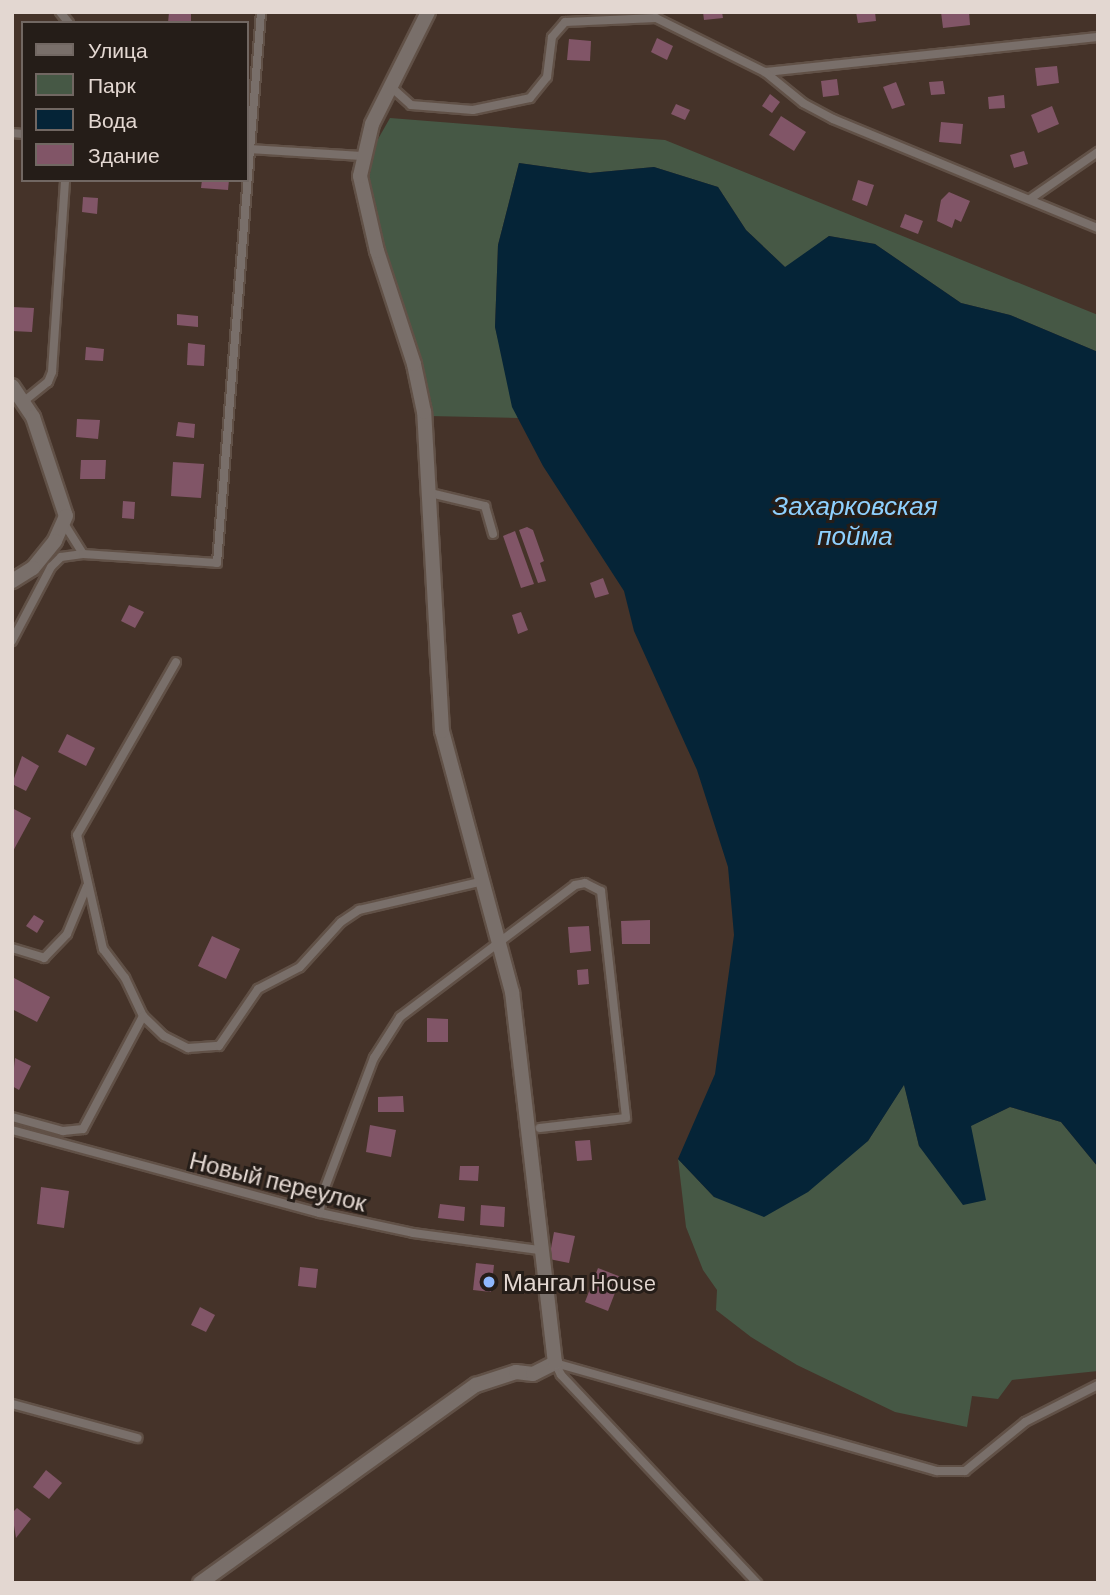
<!DOCTYPE html>
<html>
<head>
<meta charset="utf-8">
<style>
  body { margin:0 }
  #map { position:relative; width:1110px; height:1595px; overflow:hidden; background:#453329; font-family:Barlow,sans-serif }
  div>[style] { position:absolute }
  [style*='--x'] { left:calc(var(--x)*1px); top:calc(var(--y)*1px); width:calc(var(--w)*1px); rotate:calc(var(--a)*1deg) }
  .green>* { inset:0; background:#465845 }
  .water>* { inset:0; background:#052437 }
  .building>* { inset:0; background:#815567 }
  .roads { filter:drop-shadow(2px 0 #615147) drop-shadow(-2px 0 #615147) drop-shadow(0 2px #615147) drop-shadow(0 -2px #615147) }
  .lane>* { height:8px; margin:-4px; padding:0 4px; transform-origin:4px; border-radius:4px; background:#796f6a }
  .street>* { height:14px; margin:-7px; padding:0 7px; transform-origin:7px; border-radius:7px; background:#796f6a }
  .dots>* { width:19px; height:19px; translate:-50% -50%; box-sizing:border-box; border:4px solid #251d18; border-radius:50% }
  span { translate:-50% -50%; white-space:nowrap; text-align:center; line-height:1.15; -webkit-text-stroke:6px #251d18; paint-order:stroke }
  .street-label { font-size:24px; color:#e3d7d1 }
  .poi-label { font-size:24px; color:#e3d7d1 }
  .left { translate:0 -50%; text-align:left }
  .water-label { font-size:26px; color:#8ed0fe; font-style:italic }
  .frame { position:absolute; inset:0; border:14px solid #e3d7d1; pointer-events:none }
  .legend { position:absolute; left:21px; top:21px; width:228px; height:161px; box-sizing:border-box; background:#251d18; border:2px solid #716762; margin:0; padding:9px 12px; list-style:none; font-size:21px; color:#e3d7d1 }
  .legend li { display:flex; align-items:center; gap:14px; height:35px }
  .legend b { width:35px; border:2px solid #716762 }
</style>
</head>
<body>
<div id="map">
  <div class="green">
    <div style="clip-path:polygon(390px 118px,665px 140px,1098px 315px,1098px 352px,1010px 315px,961px 303px,875px 244px,829px 236px,786px 268px,746px 230px,718px 187px,654px 167px,590px 173px,519px 163px,498px 245px,495px 327px,518px 418px,429px 416px,417px 349px,379px 241px,369px 180px,374px 146px)"></div>
    <div style="clip-path:polygon(904px 1084px,919px 1146px,974px 1151px,970px 1126px,1010px 1107px,1061px 1122px,1098px 1167px,1098px 1371px,1012px 1380px,998px 1399px,972px 1396px,967px 1427px,895px 1412px,797px 1365px,751px 1337px,716px 1310px,717px 1290px,703px 1270px,686px 1227px,678px 1159px,714px 1197px,868px 1141px)"></div>
  </div>
  <div class="water">
    <div style="clip-path:polygon(519px 163px,590px 173px,654px 167px,718px 187px,746px 230px,785px 267px,829px 236px,875px 244px,961px 303px,1010px 315px,1098px 352px,1098px 1167px,1061px 1122px,1010px 1107px,971px 1126px,986px 1200px,963px 1205px,919px 1146px,904px 1085px,868px 1141px,808px 1192px,764px 1217px,714px 1197px,678px 1159px,715px 1074px,734px 935px,728px 867px,697px 770px,634px 631px,624px 591px,543px 466px,512px 407px,495px 327px,498px 245px)"></div>
  </div>
  <div class="building">
    <div style="clip-path:polygon(169px 12px,191px 12px,191px 23px,168px 23px)"></div>
    <div style="clip-path:polygon(703px 12px,722px 12px,723px 18px,704px 20px)"></div>
    <div style="clip-path:polygon(856px 12px,875px 12px,876px 21px,858px 23px)"></div>
    <div style="clip-path:polygon(941px 12px,969px 12px,970px 25px,943px 28px)"></div>
    <div style="clip-path:polygon(657px 38px,673px 46px,667px 60px,651px 52px)"></div>
    <div style="clip-path:polygon(569px 39px,591px 41px,590px 61px,567px 60px)"></div>
    <div style="clip-path:polygon(1057px 66px,1059px 83px,1037px 86px,1035px 68px)"></div>
    <div style="clip-path:polygon(837px 79px,839px 95px,823px 97px,821px 81px)"></div>
    <div style="clip-path:polygon(943px 81px,945px 94px,931px 95px,929px 82px)"></div>
    <div style="clip-path:polygon(896px 82px,905px 105px,892px 109px,883px 87px)"></div>
    <div style="clip-path:polygon(770px 94px,780px 102px,772px 113px,762px 106px)"></div>
    <div style="clip-path:polygon(1004px 95px,1005px 108px,989px 109px,988px 97px)"></div>
    <div style="clip-path:polygon(676px 104px,690px 110px,685px 120px,671px 114px)"></div>
    <div style="clip-path:polygon(1052px 106px,1059px 124px,1038px 133px,1031px 115px)"></div>
    <div style="clip-path:polygon(781px 116px,806px 132px,794px 151px,769px 135px)"></div>
    <div style="clip-path:polygon(941px 122px,963px 124px,961px 144px,939px 142px)"></div>
    <div style="clip-path:polygon(1024px 151px,1028px 164px,1014px 168px,1010px 155px)"></div>
    <div style="clip-path:polygon(202px 180px,229px 180px,228px 190px,201px 188px)"></div>
    <div style="clip-path:polygon(858px 180px,874px 185px,867px 206px,852px 200px)"></div>
    <div style="clip-path:polygon(949px 192px,970px 201px,961px 222px,955px 219px,952px 228px,937px 221px,941px 200px)"></div>
    <div style="clip-path:polygon(83px 197px,98px 198px,97px 214px,82px 212px)"></div>
    <div style="clip-path:polygon(905px 214px,923px 221px,918px 234px,900px 227px)"></div>
    <div style="clip-path:polygon(12px 307px,34px 308px,32px 332px,12px 331px)"></div>
    <div style="clip-path:polygon(177px 314px,198px 316px,198px 327px,177px 325px)"></div>
    <div style="clip-path:polygon(188px 343px,205px 345px,204px 366px,187px 365px)"></div>
    <div style="clip-path:polygon(86px 347px,104px 349px,103px 361px,85px 360px)"></div>
    <div style="clip-path:polygon(77px 419px,100px 420px,98px 439px,76px 437px)"></div>
    <div style="clip-path:polygon(178px 422px,195px 424px,194px 438px,176px 436px)"></div>
    <div style="clip-path:polygon(81px 460px,106px 460px,105px 479px,80px 479px)"></div>
    <div style="clip-path:polygon(173px 462px,204px 464px,201px 498px,171px 496px)"></div>
    <div style="clip-path:polygon(123px 501px,135px 502px,134px 519px,122px 518px)"></div>
    <div style="clip-path:polygon(527px 527px,533px 530px,544px 561px,540px 563px,546px 581px,538px 583px,519px 530px)"></div>
    <div style="clip-path:polygon(515px 531px,534px 584px,521px 588px,503px 536px)"></div>
    <div style="clip-path:polygon(603px 578px,609px 594px,595px 598px,590px 583px)"></div>
    <div style="clip-path:polygon(129px 605px,144px 612px,135px 628px,121px 621px)"></div>
    <div style="clip-path:polygon(521px 612px,528px 630px,518px 634px,512px 615px)"></div>
    <div style="clip-path:polygon(67px 734px,95px 748px,86px 766px,58px 752px)"></div>
    <div style="clip-path:polygon(22px 756px,39px 766px,26px 791px,12px 784px)"></div>
    <div style="clip-path:polygon(12px 808px,31px 818px,12px 853px)"></div>
    <div style="clip-path:polygon(34px 915px,44px 921px,37px 933px,26px 926px)"></div>
    <div style="clip-path:polygon(650px 920px,650px 944px,622px 944px,621px 921px)"></div>
    <div style="clip-path:polygon(589px 926px,591px 951px,570px 953px,568px 927px)"></div>
    <div style="clip-path:polygon(212px 936px,240px 949px,226px 979px,198px 966px)"></div>
    <div style="clip-path:polygon(588px 969px,589px 984px,578px 985px,577px 970px)"></div>
    <div style="clip-path:polygon(14px 978px,50px 997px,37px 1022px,12px 1009px)"></div>
    <div style="clip-path:polygon(427px 1018px,448px 1019px,448px 1042px,427px 1042px)"></div>
    <div style="clip-path:polygon(15px 1058px,31px 1066px,19px 1090px,12px 1086px)"></div>
    <div style="clip-path:polygon(403px 1096px,404px 1112px,378px 1112px,378px 1097px)"></div>
    <div style="clip-path:polygon(370px 1125px,396px 1130px,391px 1157px,366px 1152px)"></div>
    <div style="clip-path:polygon(590px 1140px,592px 1160px,577px 1161px,575px 1141px)"></div>
    <div style="clip-path:polygon(460px 1166px,479px 1166px,478px 1181px,459px 1180px)"></div>
    <div style="clip-path:polygon(41px 1187px,69px 1191px,64px 1228px,37px 1224px)"></div>
    <div style="clip-path:polygon(440px 1204px,465px 1207px,464px 1221px,438px 1218px)"></div>
    <div style="clip-path:polygon(481px 1205px,505px 1207px,504px 1227px,480px 1225px)"></div>
    <div style="clip-path:polygon(554px 1232px,575px 1236px,569px 1263px,549px 1259px)"></div>
    <div style="clip-path:polygon(476px 1263px,494px 1265px,491px 1292px,473px 1290px)"></div>
    <div style="clip-path:polygon(300px 1267px,318px 1269px,316px 1288px,298px 1286px)"></div>
    <div style="clip-path:polygon(598px 1268px,621px 1277px,608px 1311px,585px 1302px)"></div>
    <div style="clip-path:polygon(200px 1307px,215px 1315px,206px 1332px,191px 1325px)"></div>
    <div style="clip-path:polygon(46px 1470px,62px 1483px,49px 1499px,33px 1487px)"></div>
    <div style="clip-path:polygon(17px 1508px,31px 1519px,16px 1538px,12px 1513px)"></div>
  </div>
  <div class="roads">
    <div class="lane">
      <div style="--x:60;--y:12;--w:14;--a:51"></div>
      <div style="--x:765;--y:72;--w:335;--a:-6"></div>
      <div style="--x:390;--y:86;--w:28;--a:42"></div>
      <div style="--x:411;--y:105;--w:62;--a:4.6"></div>
      <div style="--x:473;--y:110;--w:58;--a:-11.9"></div>
      <div style="--x:530;--y:98;--w:27;--a:-51"></div>
      <div style="--x:547;--y:77;--w:40;--a:-82.9"></div>
      <div style="--x:552;--y:37;--w:20;--a:-49"></div>
      <div style="--x:565;--y:22;--w:91;--a:-2.5"></div>
      <div style="--x:656;--y:18;--w:122;--a:26.4"></div>
      <div style="--x:765;--y:72;--w:49;--a:39.2"></div>
      <div style="--x:803;--y:103;--w:34;--a:28"></div>
      <div style="--x:833;--y:119;--w:287;--a:22.4"></div>
      <div style="--x:12;--y:133;--w:11;--a:5"></div>
      <div style="--x:249;--y:149;--w:113;--a:3.5"></div>
      <div style="--x:1030;--y:199;--w:83;--a:-34.7"></div>
      <div style="--x:23;--y:402;--w:32;--a:-39"></div>
      <div style="--x:48;--y:382;--w:11;--a:-68"></div>
      <div style="--x:52;--y:372;--w:192;--a:-86.1"></div>
      <div style="--x:426;--y:492;--w:61;--a:13.3"></div>
      <div style="--x:485;--y:506;--w:29;--a:74"></div>
      <div style="--x:65;--y:525;--w:34;--a:58"></div>
      <div style="--x:12;--y:641;--w:84;--a:-62.2"></div>
      <div style="--x:51;--y:567;--w:14;--a:-45"></div>
      <div style="--x:61;--y:557;--w:22;--a:-8"></div>
      <div style="--x:83;--y:554;--w:134;--a:3.8"></div>
      <div style="--x:217;--y:563;--w:553;--a:-85.43"></div>
      <div style="--x:12;--y:948;--w:34;--a:17"></div>
      <div style="--x:44;--y:958;--w:33;--a:-46"></div>
      <div style="--x:67;--y:934;--w:52;--a:-67.4"></div>
      <div style="--x:143;--y:1016;--w:42;--a:-115.3"></div>
      <div style="--x:125;--y:978;--w:36;--a:-127"></div>
      <div style="--x:103;--y:949;--w:117;--a:-102.8"></div>
      <div style="--x:77;--y:835;--w:199;--a:-60.2"></div>
      <div style="--x:12;--y:1117;--w:53;--a:15.4"></div>
      <div style="--x:63;--y:1131;--w:20;--a:-6"></div>
      <div style="--x:83;--y:1129;--w:128;--a:-62"></div>
      <div style="--x:143;--y:1016;--w:29;--a:44"></div>
      <div style="--x:164;--y:1036;--w:27;--a:27"></div>
      <div style="--x:188;--y:1048;--w:31;--a:-4"></div>
      <div style="--x:219;--y:1046;--w:69;--a:-55.6"></div>
      <div style="--x:258;--y:989;--w:47;--a:-27.6"></div>
      <div style="--x:300;--y:967;--w:61;--a:-47.7"></div>
      <div style="--x:341;--y:922;--w:22;--a:-34"></div>
      <div style="--x:359;--y:910;--w:128;--a:-13.1"></div>
      <div style="--x:12;--y:1130;--w:319;--a:15.1"></div>
      <div style="--x:320;--y:1213;--w:95;--a:12.1"></div>
      <div style="--x:413;--y:1233;--w:127;--a:7.7"></div>
      <div style="--x:320;--y:1213;--w:15;--a:-86"></div>
      <div style="--x:321;--y:1198;--w:150;--a:-69.3"></div>
      <div style="--x:374;--y:1058;--w:49;--a:-57.6"></div>
      <div style="--x:400;--y:1017;--w:219;--a:-37"></div>
      <div style="--x:575;--y:885;--w:10;--a:-11"></div>
      <div style="--x:585;--y:883;--w:18;--a:27"></div>
      <div style="--x:601;--y:891;--w:228;--a:83.7"></div>
      <div style="--x:626;--y:1118;--w:87;--a:173.4"></div>
      <div style="--x:555;--y:1363;--w:397;--a:15.8"></div>
      <div style="--x:937;--y:1471;--w:28;--a:0"></div>
      <div style="--x:965;--y:1471;--w:77;--a:-39.2"></div>
      <div style="--x:1025;--y:1422;--w:82;--a:-26.9"></div>
      <div style="--x:555;--y:1363;--w:13;--a:63"></div>
      <div style="--x:561;--y:1375;--w:286;--a:46.7"></div>
      <div style="--x:12;--y:1404;--w:130;--a:15.2"></div>
    </div>
    <div class="street">
      <div style="--x:12;--y:386;--w:37;--a:56"></div>
      <div style="--x:33;--y:417;--w:104;--a:71.6"></div>
      <div style="--x:66;--y:516;--w:27;--a:114"></div>
      <div style="--x:55;--y:541;--w:35;--a:129"></div>
      <div style="--x:33;--y:568;--w:25;--a:148"></div>
      <div style="--x:200;--y:1583;--w:340;--a:-35.7"></div>
      <div style="--x:476;--y:1385;--w:42;--a:-18"></div>
      <div style="--x:516;--y:1372;--w:17;--a:7"></div>
      <div style="--x:533;--y:1374;--w:25;--a:-27"></div>
      <div style="--x:555;--y:1363;--w:373;--a:-96.6"></div>
      <div style="--x:512;--y:992;--w:270;--a:-105"></div>
      <div style="--x:442;--y:731;--w:320;--a:-93.2"></div>
      <div style="--x:424;--y:412;--w:49;--a:-101.8"></div>
      <div style="--x:414;--y:364;--w:119;--a:-108.1"></div>
      <div style="--x:377;--y:251;--w:77;--a:-102.8"></div>
      <div style="--x:360;--y:176;--w:53;--a:-77"></div>
      <div style="--x:372;--y:124;--w:125;--a:-63.4"></div>
    </div>
  </div>
  <div class="dots">
    <div style="left:489px;top:1282px;background:#8fb8fd"></div>
  </div>
  <div class="street-label">
    <span style="left:278px;top:1181px;rotate:14deg">Новый переулок</span>
  </div>
  <div class="poi-label">
    <span class="left" style="left:503px;top:1282px">Мангал House</span>
  </div>
  <div class="water-label">
    <span style="left:855px;top:520px">Захарковская<br>пойма</span>
  </div>
  <div class="frame"></div>
  <ul class="legend">
  <li><b style="height:9px;background:#796f6a"></b>Улица</li>
  <li><b style="height:19px;background:#465845"></b>Парк</li>
  <li><b style="height:19px;background:#052437"></b>Вода</li>
  <li><b style="height:19px;background:#815567"></b>Здание</li>
  </ul>
</div>
</body>
</html>
